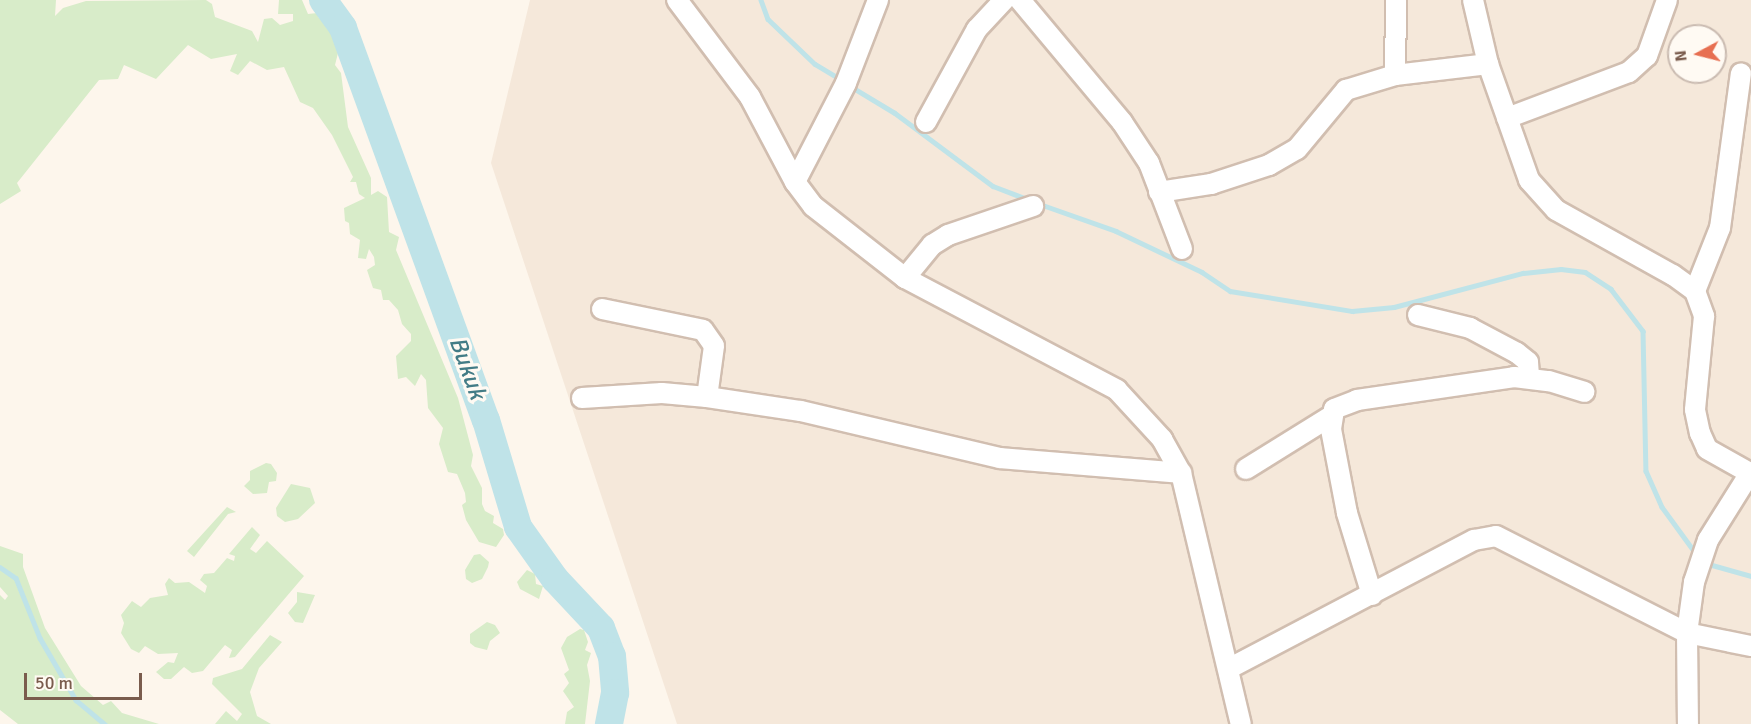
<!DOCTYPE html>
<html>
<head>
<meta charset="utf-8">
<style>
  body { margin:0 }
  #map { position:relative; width:1751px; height:724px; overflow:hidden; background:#fdf6ec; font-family:Signika,sans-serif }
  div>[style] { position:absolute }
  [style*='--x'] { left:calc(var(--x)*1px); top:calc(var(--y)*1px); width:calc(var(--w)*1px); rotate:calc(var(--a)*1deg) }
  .residential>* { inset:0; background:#f5e8da }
  .green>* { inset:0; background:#d8ecc9 }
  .stream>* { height:4.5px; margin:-2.25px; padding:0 2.25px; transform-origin:2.25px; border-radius:2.25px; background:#bfe3e8 }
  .river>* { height:28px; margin:-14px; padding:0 14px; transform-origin:14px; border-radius:14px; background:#bfe3e8 }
  .roads { filter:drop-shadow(2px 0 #d1beb0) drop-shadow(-2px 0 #d1beb0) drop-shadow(0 2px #d1beb0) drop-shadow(0 -2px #d1beb0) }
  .minor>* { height:20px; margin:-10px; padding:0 10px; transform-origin:10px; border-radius:10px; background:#fff }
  span { translate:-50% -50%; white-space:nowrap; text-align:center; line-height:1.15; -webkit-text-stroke:6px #fffaf3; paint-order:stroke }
  .water-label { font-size:24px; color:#437c86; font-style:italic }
  .north { position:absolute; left:1667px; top:24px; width:60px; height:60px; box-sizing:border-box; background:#fffaf3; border:2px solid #cabbb1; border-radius:50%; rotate:263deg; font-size:16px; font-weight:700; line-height:24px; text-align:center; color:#7a5c4d }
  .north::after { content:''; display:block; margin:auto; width:21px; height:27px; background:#e76f51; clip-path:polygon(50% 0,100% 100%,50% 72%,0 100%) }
  .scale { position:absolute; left:24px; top:673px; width:118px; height:27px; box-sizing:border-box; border:3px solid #7a5c4d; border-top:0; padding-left:8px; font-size:18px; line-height:21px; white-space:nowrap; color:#7a5c4d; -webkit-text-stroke:4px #fffaf3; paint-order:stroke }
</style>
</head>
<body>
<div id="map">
  <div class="residential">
    <div style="clip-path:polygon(evenodd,530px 0,1751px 0,1751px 724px,677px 724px,491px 163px,530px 0,1679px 36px,1715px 36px,1715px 72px,1679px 72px,1679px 36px)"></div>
  </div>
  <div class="green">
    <div style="clip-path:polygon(0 0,56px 0,55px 16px,63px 8px,86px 1px,206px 0,212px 4px,215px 17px,252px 31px,258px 42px,264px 19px,272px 18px,280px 25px,293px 21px,293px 14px,278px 14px,279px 0,302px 0,308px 14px,317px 13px,319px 18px,332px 22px,336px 37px,344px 42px,344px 51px,338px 53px,335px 65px,341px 73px,348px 127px,371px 178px,371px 195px,378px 191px,387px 197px,389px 232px,399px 237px,396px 250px,458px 398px,473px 455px,471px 466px,482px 488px,482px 504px,485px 511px,494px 516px,493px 523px,503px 529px,504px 535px,496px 547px,479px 542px,466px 520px,462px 505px,466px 502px,465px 493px,457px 474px,448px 472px,439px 444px,443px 428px,428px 408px,426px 380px,421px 374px,415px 386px,406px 377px,398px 379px,396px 356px,411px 341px,411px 334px,402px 324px,398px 310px,389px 300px,383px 300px,381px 290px,373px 288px,367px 270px,375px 265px,374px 257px,369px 249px,366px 259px,358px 258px,360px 240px,350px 234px,349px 223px,345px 221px,344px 208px,365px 198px,359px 194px,356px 182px,350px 182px,353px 177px,332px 135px,313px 108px,300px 102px,284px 67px,267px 70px,250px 61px,238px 75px,230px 71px,237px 54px,211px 59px,188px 45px,156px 79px,124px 65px,118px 79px,99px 80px,17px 183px,21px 191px,0 204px)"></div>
    <div style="clip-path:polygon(266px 463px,271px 464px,277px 473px,276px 481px,269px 482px,267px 493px,253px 494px,244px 486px,250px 480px,250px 471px)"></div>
    <div style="clip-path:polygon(291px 484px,310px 488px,315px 503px,298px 519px,285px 522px,277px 516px,276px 508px)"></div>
    <div style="clip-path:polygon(227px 507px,236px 512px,228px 514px,194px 557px,187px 551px)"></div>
    <div style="clip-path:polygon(252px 527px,260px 535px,250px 549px,256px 553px,267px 541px,304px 576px,235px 657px,229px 658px,232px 650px,225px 645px,203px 671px,192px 673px,184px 667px,171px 679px,164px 679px,156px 672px,168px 662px,174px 663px,178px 653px,158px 654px,145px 646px,139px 653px,131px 649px,121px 633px,124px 623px,121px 615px,132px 601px,141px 607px,150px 598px,168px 595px,165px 584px,169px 578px,175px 583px,189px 582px,205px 593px,207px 586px,200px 580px,204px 574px,214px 573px,227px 558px,234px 561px,235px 556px,229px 554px)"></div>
    <div style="clip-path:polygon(0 546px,23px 554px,23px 567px,45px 628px,81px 686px,103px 705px,111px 701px,122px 713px,159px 724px,18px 724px,0 710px,0 595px,5px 600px,8px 596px,0 587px)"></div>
    <div style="clip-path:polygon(480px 554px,489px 562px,488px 567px,482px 579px,472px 583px,466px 579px,465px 570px,474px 555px)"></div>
    <div style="clip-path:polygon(527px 570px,535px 574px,536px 584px,543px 586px,539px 599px,520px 589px,517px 582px)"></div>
    <div style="clip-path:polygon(297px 592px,315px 595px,303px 623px,295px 622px,288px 613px,297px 602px)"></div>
    <div style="clip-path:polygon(487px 622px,495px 625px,500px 633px,490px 641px,487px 650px,475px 647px,470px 643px,470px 634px)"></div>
    <div style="clip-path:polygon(580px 629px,584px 630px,588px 642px,585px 650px,591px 653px,587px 665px,590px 681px,585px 724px,565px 724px,567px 712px,574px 707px,563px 691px,569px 683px,564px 674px,569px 670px,561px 648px,567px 637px)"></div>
    <div style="clip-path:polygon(270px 635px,282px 642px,259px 668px,250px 692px,257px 716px,271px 724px,215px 724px,226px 711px,237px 721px,242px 714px,212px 684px,213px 678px,242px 669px)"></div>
  </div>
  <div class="stream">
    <div style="--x:761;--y:0;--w:20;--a:70"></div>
    <div style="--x:768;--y:19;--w:65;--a:43.8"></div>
    <div style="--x:815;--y:64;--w:33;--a:31"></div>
    <div style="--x:850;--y:86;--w:52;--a:31"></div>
    <div style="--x:895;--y:113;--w:122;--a:36.7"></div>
    <div style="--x:993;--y:186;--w:39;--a:21"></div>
    <div style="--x:1037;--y:203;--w:84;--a:19.5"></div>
    <div style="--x:1116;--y:231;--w:95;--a:25.5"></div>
    <div style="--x:1202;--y:272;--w:34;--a:34"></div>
    <div style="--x:1230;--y:291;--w:124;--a:9.3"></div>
    <div style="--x:1352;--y:311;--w:42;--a:-5.4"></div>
    <div style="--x:1394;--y:307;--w:133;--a:-14.8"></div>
    <div style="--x:1523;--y:273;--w:38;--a:-6"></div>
    <div style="--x:1561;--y:269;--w:24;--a:7"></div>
    <div style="--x:1585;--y:272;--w:31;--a:33"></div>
    <div style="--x:1611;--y:289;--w:53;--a:52.7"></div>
    <div style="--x:1643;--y:331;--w:140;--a:88.8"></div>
    <div style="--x:1646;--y:471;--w:39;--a:66"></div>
    <div style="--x:1662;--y:507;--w:59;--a:53.9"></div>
    <div style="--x:1705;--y:563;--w:48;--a:15.8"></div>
    <div style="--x:0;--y:567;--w:19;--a:35"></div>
    <div style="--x:16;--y:578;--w:65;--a:68.2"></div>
    <div style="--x:40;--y:638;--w:72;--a:59.9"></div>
    <div style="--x:76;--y:700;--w:38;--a:40"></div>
  </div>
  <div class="river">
    <div style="--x:323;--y:0;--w:34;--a:54"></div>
    <div style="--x:343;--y:28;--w:417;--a:70"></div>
    <div style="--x:486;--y:420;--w:112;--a:73.3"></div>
    <div style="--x:518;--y:527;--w:64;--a:54.6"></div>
    <div style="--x:555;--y:579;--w:67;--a:46.8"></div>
    <div style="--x:601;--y:628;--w:30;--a:69"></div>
    <div style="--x:612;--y:656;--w:37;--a:85"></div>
    <div style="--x:615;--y:693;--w:32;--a:101"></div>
  </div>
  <div class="roads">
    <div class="minor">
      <div style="--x:677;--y:0;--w:121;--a:53"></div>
      <div style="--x:750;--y:97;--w:96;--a:62.1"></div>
      <div style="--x:795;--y:182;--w:30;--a:53"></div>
      <div style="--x:813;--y:206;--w:117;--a:38"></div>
      <div style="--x:905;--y:278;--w:240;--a:27.8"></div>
      <div style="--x:1117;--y:390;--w:67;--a:47.4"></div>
      <div style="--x:1162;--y:439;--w:39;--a:61"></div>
      <div style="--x:1181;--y:473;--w:258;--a:76.6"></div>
      <div style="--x:1020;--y:0;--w:159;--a:50.1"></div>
      <div style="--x:1122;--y:122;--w:49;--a:56.6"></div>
      <div style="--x:1149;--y:163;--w:92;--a:69"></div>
      <div style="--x:1473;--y:0;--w:66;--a:76.8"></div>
      <div style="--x:1488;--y:64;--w:123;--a:70.5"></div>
      <div style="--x:1529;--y:180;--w:40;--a:48"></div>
      <div style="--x:1556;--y:210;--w:134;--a:29.1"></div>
      <div style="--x:1673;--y:275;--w:27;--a:36"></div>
      <div style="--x:1695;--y:291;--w:27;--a:70"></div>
      <div style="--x:1704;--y:316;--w:94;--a:95.5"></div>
      <div style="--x:1695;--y:410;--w:24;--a:78"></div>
      <div style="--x:1700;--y:433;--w:17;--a:66"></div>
      <div style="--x:1707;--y:449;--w:49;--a:29.2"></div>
      <div style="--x:1750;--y:473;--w:79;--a:122.1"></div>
      <div style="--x:1708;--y:540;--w:44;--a:108.4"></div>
      <div style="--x:1694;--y:582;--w:51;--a:97.8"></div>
      <div style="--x:1687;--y:633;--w:91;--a:89.4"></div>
      <div style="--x:1395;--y:75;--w:75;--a:-89.2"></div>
      <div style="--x:1507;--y:118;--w:130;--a:-20.7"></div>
      <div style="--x:1629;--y:72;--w:24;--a:-42"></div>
      <div style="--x:1647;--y:56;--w:59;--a:-70.3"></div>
      <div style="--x:926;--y:122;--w:106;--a:-61.3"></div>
      <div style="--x:977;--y:29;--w:40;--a:-47"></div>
      <div style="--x:795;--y:182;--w:111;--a:-62.7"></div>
      <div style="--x:846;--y:83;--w:89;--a:-68.9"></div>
      <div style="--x:1159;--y:192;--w:53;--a:-8.7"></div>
      <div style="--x:1211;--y:184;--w:61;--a:-18.1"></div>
      <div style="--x:1269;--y:165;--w:32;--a:-30"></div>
      <div style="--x:1297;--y:149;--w:77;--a:-50.3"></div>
      <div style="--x:1346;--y:90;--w:51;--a:-17"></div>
      <div style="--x:1395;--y:75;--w:94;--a:-6.7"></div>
      <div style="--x:905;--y:278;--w:43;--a:-50.7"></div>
      <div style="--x:932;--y:245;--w:19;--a:-32"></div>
      <div style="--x:948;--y:235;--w:90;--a:-18.8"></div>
      <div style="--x:1695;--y:291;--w:68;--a:-68.4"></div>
      <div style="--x:1720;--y:228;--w:156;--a:-82.3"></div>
      <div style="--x:602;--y:309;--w:103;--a:11.7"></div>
      <div style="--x:703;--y:330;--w:19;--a:55"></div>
      <div style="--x:714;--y:346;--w:51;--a:97.8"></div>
      <div style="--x:1418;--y:315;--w:54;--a:14"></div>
      <div style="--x:1470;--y:328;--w:53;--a:28"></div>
      <div style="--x:1517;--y:353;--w:14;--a:39"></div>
      <div style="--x:1528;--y:362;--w:16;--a:86"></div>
      <div style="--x:582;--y:398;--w:80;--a:-3.6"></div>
      <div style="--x:662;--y:393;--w:45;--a:5.1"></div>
      <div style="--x:707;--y:397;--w:95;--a:8.5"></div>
      <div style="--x:801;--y:411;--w:204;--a:13.3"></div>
      <div style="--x:1000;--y:458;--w:182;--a:4.7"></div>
      <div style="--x:1246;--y:469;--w:100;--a:-31.9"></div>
      <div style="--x:1372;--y:595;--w:86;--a:-107"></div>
      <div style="--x:1347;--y:513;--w:86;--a:-100.8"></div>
      <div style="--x:1331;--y:429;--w:20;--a:-81"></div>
      <div style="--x:1334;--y:409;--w:25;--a:-21"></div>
      <div style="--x:1357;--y:400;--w:159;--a:-8.3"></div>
      <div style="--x:1514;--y:377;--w:35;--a:7"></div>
      <div style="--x:1549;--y:381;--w:37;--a:17"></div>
      <div style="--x:1230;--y:668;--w:276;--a:-27.7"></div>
      <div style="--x:1474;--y:540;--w:22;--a:-10"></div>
      <div style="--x:1496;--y:536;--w:214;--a:26.9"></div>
      <div style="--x:1687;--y:633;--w:65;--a:11.5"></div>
    </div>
  </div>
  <div class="water-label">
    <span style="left:467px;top:368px;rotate:70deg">Bukuk</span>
  </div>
  <div class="north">N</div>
  <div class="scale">50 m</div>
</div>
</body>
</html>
